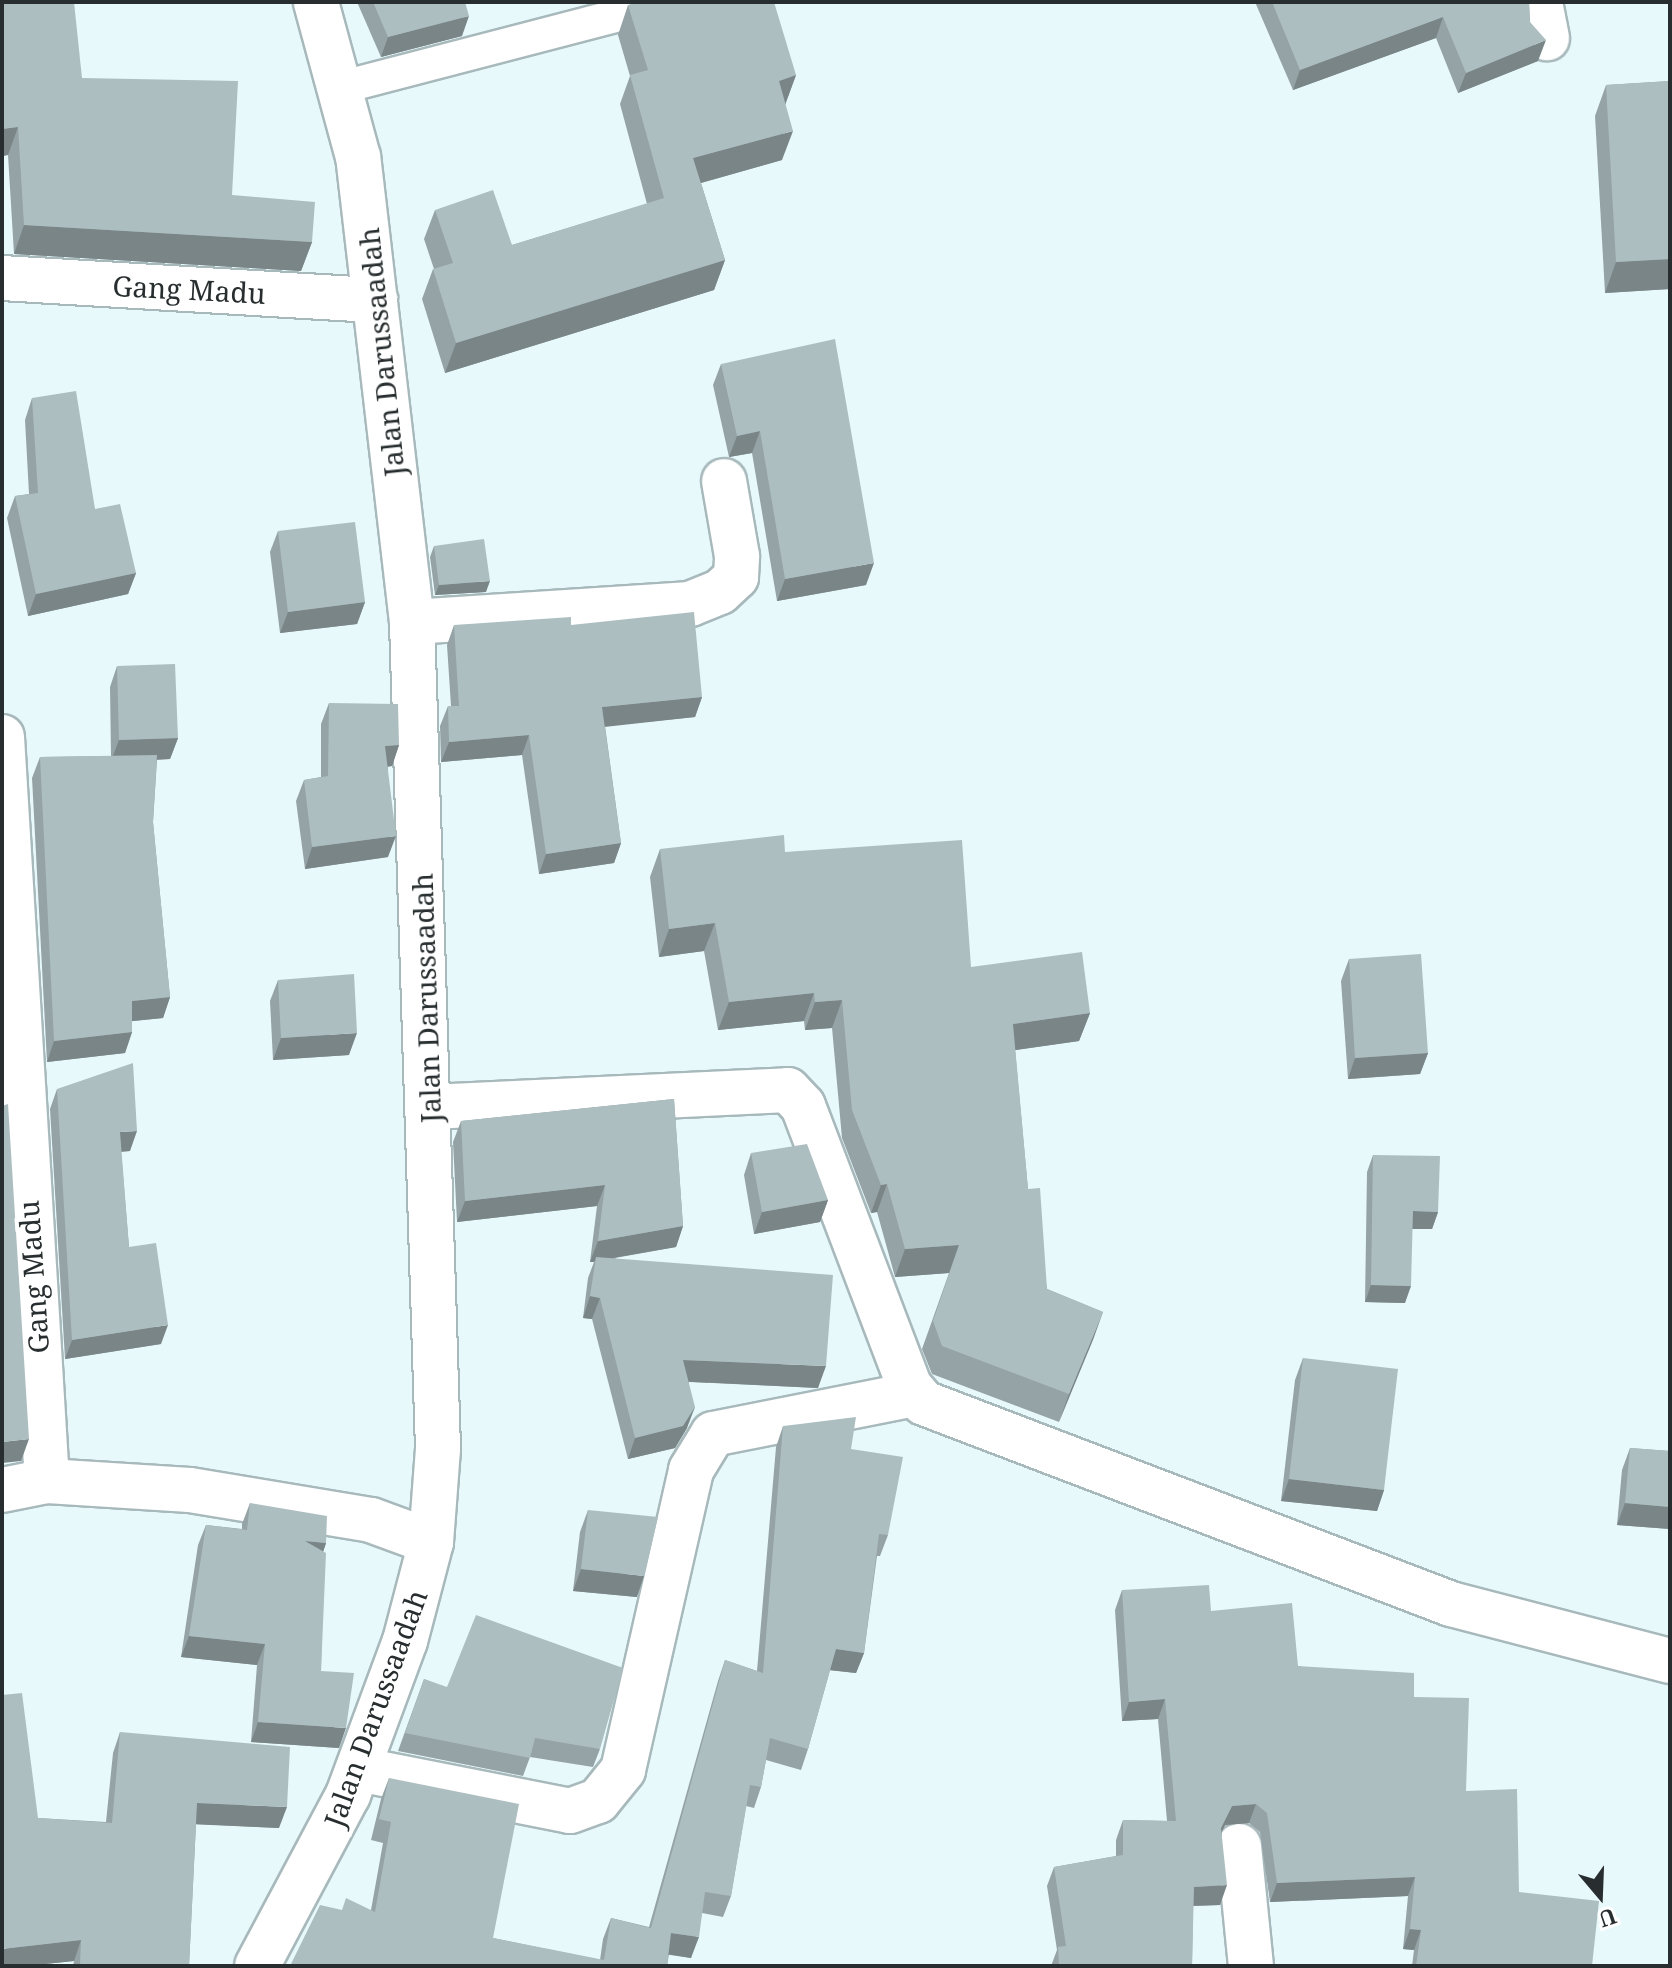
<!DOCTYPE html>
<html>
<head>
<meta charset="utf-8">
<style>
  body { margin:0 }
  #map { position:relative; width:1672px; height:1968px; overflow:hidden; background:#e8f9fc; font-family:"Noto Serif",serif }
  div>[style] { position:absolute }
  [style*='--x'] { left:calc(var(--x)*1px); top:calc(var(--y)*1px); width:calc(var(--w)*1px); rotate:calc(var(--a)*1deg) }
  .roads { filter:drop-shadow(2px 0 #a8b9bc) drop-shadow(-2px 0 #a8b9bc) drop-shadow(0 2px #a8b9bc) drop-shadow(0 -2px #a8b9bc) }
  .service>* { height:32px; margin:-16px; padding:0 16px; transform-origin:16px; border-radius:16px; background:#fff }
  .minor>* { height:44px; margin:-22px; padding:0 22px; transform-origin:22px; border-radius:22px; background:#fff }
  .tertiary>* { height:44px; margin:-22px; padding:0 22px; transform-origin:22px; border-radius:22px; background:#fff }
  .wall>* { inset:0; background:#95a3a6 }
  .shaded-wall>* { inset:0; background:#798587 }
  .building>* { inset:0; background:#adbec1 }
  span { translate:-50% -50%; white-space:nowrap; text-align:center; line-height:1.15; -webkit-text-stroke:8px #fff; paint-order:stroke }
  .street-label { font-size:28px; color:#282e2f }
  .frame { position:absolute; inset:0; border:4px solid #282e2f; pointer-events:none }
  .north { position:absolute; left:1560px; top:1856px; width:80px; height:80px; -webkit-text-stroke:6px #fff; paint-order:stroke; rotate:161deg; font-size:22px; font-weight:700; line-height:32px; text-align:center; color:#282e2f }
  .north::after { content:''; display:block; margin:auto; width:28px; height:36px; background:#282e2f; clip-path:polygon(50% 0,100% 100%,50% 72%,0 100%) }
</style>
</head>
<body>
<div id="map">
  <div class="roads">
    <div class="service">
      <div style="--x:339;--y:88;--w:340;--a:-14.6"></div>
    </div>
    <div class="minor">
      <div style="--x:1540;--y:2;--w:37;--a:79"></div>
      <div style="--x:2;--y:278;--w:374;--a:3.4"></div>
      <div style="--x:412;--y:622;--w:279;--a:-3.7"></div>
      <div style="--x:690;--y:604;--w:32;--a:-22"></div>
      <div style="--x:720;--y:592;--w:22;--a:-43"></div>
      <div style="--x:736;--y:577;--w:21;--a:-87"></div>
      <div style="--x:737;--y:556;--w:76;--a:-99.8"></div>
      <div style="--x:2;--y:737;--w:745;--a:86.54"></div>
      <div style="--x:430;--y:1107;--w:358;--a:-2.7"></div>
      <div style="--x:788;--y:1090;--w:22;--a:47"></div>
      <div style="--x:803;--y:1106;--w:301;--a:69.2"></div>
      <div style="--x:910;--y:1387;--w:21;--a:49"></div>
      <div style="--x:924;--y:1403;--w:564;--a:20.88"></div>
      <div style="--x:1451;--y:1604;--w:226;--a:14.6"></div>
      <div style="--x:2;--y:1490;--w:46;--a:-11.3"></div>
      <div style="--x:47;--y:1481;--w:143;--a:3.6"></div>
      <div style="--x:190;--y:1490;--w:183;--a:9.4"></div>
      <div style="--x:371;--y:1520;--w:64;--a:20.1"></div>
      <div style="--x:358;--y:1769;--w:216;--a:11.2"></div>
      <div style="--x:570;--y:1811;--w:30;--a:-20"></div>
      <div style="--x:598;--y:1801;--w:40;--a:-51"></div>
      <div style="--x:623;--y:1770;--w:308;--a:-77.2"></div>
      <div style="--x:691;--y:1470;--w:42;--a:-58.6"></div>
      <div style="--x:713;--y:1434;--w:206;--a:-11.2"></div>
      <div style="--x:1239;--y:1846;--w:121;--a:84.3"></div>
    </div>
    <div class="tertiary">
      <div style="--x:257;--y:1966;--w:194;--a:-62"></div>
      <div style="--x:348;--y:1795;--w:164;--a:-69.7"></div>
      <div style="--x:405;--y:1641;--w:102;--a:-75.3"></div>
      <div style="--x:431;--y:1542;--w:93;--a:-85.7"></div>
      <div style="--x:438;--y:1449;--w:827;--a:-91.8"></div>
      <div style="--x:412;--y:622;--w:468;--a:-96.6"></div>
      <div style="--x:358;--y:157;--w:161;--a:-105.2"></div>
    </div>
  </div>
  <div class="wall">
    <div style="clip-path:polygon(2px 2px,82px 78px,232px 195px,312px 242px,301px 271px,14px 254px,8px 155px,2px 156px)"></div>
    <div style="clip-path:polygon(357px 2px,465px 2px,462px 36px,381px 57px)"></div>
    <div style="clip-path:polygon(1255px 2px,1529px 2px,1530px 22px,1538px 61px,1458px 93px,1436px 38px,1293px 90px)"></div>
    <div style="clip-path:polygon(628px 5px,796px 75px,785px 105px,782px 160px,701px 183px,725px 260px,714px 290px,445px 373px,422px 299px,433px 269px,434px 269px,424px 239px,435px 210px,512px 245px,647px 204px,620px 104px,630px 76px,618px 35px)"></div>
    <div style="clip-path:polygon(1670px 81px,1670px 289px,1605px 293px,1595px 116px,1606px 85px)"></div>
    <div style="clip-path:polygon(721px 364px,866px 585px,777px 601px,752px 453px,729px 457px,713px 385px)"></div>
    <div style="clip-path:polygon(32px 398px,95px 509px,136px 573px,128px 594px,28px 616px,7px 518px,15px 496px,29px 494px,25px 420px)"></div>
    <div style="clip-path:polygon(278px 531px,365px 602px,357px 624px,280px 633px,270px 552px)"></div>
    <div style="clip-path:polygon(434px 546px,486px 592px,435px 595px,430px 557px)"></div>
    <div style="clip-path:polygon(454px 625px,571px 625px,702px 697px,695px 717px,605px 726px,621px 843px,614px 863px,539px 874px,522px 755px,441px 762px,440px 726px,448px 706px,451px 706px,447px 645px)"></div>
    <div style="clip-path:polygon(117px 666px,178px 738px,170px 759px,157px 760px,153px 822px,170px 997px,163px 1018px,132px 1021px,132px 1032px,125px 1053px,47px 1062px,32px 778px,40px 757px,111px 756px,110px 687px)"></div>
    <div style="clip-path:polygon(329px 703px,399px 745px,392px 766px,388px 767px,388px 857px,305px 869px,296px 801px,304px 780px,321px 777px,321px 724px)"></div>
    <div style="clip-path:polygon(660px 849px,785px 852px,971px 967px,1090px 1013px,1079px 1041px,1015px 1050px,1028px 1189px,1047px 1289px,1103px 1312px,1059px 1422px,932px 1374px,922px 1349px,949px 1273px,895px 1277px,877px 1212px,871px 1213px,842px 1138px,832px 1028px,805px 1030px,804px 1021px,718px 1030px,704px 951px,659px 957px,650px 877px)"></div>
    <div style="clip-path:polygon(1349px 959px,1428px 1053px,1420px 1074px,1348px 1079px,1341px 981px)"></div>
    <div style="clip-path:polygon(278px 980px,349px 1055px,273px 1060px,270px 1001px)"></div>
    <div style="clip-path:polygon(57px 1089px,130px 1151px,121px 1152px,129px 1247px,161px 1344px,65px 1359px,50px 1109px)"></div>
    <div style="clip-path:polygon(674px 1099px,683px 1226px,676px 1247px,615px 1258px,818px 1388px,689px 1382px,687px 1428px,675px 1448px,628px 1459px,592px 1319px,583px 1318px,588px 1278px,594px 1262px,590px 1262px,597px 1206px,457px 1222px,453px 1142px,461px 1121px)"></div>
    <div style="clip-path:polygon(751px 1153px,828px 1200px,820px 1222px,754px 1234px,744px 1175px)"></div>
    <div style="clip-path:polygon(1373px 1155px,1438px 1212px,1432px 1229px,1412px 1229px,1405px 1303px,1365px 1302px,1367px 1172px)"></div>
    <div style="clip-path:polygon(1303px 1358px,1384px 1490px,1377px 1511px,1281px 1501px,1295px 1380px)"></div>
    <div style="clip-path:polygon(783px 1426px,851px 1449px,888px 1535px,880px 1556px,877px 1556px,864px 1653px,856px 1673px,830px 1670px,808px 1749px,801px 1770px,766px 1760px,761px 1787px,754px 1808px,746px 1806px,731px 1896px,723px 1917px,702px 1913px,691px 1958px,669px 1954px,667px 1966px,290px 1966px,342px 1910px,371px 1910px,383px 1843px,371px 1840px,381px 1799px,389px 1778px,493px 1938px,600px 1960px,603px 1939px,611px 1918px,649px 1927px,718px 1681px,725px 1660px,757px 1671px,776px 1447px)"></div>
    <div style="clip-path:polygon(1630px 1448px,1670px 1451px,1670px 1529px,1617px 1525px,1622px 1470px)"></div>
    <div style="clip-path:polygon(250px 1503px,326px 1543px,323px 1552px,321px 1671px,339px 1748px,251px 1742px,257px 1665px,181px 1657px,198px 1545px,206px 1525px,242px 1529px,242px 1524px)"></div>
    <div style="clip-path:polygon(588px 1510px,637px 1597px,573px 1591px,580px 1532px)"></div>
    <div style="clip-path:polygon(1122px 1590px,1211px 1611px,1298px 1666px,1414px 1697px,1466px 1791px,1519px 1892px,1592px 1966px,1412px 1966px,1414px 1950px,1403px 1949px,1408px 1896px,1270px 1902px,1260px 1832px,1249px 1823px,1225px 1825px,1222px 1832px,1220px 1905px,1193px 1906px,1192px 1966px,1051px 1966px,1057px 1950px,1047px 1886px,1054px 1867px,1116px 1856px,1116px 1840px,1123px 1820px,1167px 1821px,1158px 1719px,1122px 1721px,1115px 1610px)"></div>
    <div style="clip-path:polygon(424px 1679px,600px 1749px,593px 1767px,530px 1757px,523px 1776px,398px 1751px)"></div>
    <div style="clip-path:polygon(120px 1732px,279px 1828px,196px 1824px,189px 1966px,73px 1966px,74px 1961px,26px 1966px,2px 1966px,38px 1818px,106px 1822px,113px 1753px)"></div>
  </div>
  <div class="shaded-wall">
    <div style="clip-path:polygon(469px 16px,462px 36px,381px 57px,388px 37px)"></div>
    <div style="clip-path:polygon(1443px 17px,1436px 38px,1293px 90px,1300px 70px)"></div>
    <div style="clip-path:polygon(1546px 40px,1538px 61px,1458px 93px,1466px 73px)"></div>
    <div style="clip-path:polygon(796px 75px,785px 105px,779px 81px)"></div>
    <div style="clip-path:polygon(18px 127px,8px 155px,2px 156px,2px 129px)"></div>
    <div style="clip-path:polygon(793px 131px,782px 160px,683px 188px,693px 158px)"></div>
    <div style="clip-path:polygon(24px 225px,312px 242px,301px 271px,14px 254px)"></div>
    <div style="clip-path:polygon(1670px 259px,1670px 289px,1605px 293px,1616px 262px)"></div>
    <div style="clip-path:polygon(725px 260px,714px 290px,445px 373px,456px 343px)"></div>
    <div style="clip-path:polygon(760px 431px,752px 453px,729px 457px,737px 436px)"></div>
    <div style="clip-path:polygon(874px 563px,866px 585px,777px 601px,785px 579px)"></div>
    <div style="clip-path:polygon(136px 573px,128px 594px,28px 616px,36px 594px)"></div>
    <div style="clip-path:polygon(490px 581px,486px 592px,435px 595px,439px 585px)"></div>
    <div style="clip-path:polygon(365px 602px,357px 624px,280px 633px,288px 612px)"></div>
    <div style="clip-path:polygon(702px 697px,695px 717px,595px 728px,602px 707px)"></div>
    <div style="clip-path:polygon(529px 735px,522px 755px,441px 762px,449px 742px)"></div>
    <div style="clip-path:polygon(178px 738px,170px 759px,111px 761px,119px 740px)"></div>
    <div style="clip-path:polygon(399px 745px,392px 766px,377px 767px,385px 746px)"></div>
    <div style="clip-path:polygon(396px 836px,388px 857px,305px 869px,312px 847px)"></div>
    <div style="clip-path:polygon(621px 843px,614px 863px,539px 874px,546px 854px)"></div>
    <div style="clip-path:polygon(715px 923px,704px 951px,659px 957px,669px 929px)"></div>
    <div style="clip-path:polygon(814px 993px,804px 1021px,718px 1030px,729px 1002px)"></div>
    <div style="clip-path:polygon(170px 997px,163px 1018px,124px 1022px,132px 1001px)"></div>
    <div style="clip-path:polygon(842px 1000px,832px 1028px,805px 1030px,815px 1002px)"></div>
    <div style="clip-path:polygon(1090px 1013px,1079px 1041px,1002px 1052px,1013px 1024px)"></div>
    <div style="clip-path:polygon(132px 1032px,125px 1053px,47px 1062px,54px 1041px)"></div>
    <div style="clip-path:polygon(357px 1033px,349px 1055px,273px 1060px,281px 1038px)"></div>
    <div style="clip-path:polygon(1428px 1053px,1420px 1074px,1348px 1079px,1355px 1058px)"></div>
    <div style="clip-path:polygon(137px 1131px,130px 1151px,112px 1152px,120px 1132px)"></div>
    <div style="clip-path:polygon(887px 1184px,877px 1212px,871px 1213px,881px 1185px)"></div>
    <div style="clip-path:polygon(605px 1185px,597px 1206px,457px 1222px,465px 1201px)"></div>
    <div style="clip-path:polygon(828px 1200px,820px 1222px,754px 1234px,762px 1212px)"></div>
    <div style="clip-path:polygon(1413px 1211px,1438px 1212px,1432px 1229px,1406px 1229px)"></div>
    <div style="clip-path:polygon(683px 1226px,676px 1247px,595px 1261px,596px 1257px,594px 1262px,590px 1262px,598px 1241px)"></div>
    <div style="clip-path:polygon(959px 1245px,949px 1273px,895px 1277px,905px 1249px)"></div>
    <div style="clip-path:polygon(1371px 1285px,1411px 1286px,1405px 1303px,1365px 1302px)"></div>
    <div style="clip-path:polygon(590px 1296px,600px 1298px,592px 1319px,583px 1318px)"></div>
    <div style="clip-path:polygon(1103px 1312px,1093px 1340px,1059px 1422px,1069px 1394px)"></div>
    <div style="clip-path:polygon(168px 1325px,161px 1344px,65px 1359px,72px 1340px)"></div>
    <div style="clip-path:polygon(683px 1360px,826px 1366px,818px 1388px,675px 1381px)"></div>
    <div style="clip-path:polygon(695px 1407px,687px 1428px,675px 1448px,628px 1459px,635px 1438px)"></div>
    <div style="clip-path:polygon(29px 1439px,21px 1461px,2px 1463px,2px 1442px)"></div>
    <div style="clip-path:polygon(1289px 1479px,1384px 1490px,1377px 1511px,1281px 1501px)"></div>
    <div style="clip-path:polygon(1625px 1503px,1670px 1507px,1670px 1529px,1617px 1525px)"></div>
    <div style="clip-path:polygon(305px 1541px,326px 1543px,319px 1564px)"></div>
    <div style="clip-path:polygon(581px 1569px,644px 1576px,637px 1597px,573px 1591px)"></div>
    <div style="clip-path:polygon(189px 1636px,265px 1644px,257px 1665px,181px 1657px)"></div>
    <div style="clip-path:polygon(836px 1649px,864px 1653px,856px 1673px,828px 1670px)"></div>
    <div style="clip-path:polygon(1165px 1699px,1158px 1719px,1122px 1721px,1129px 1702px)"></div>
    <div style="clip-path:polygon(258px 1722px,346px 1728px,339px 1748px,251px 1742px)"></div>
    <div style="clip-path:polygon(197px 1803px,287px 1807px,279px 1828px,189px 1824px)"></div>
    <div style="clip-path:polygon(1256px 1804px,1249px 1823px,1225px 1825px,1214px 1848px,1221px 1828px,1232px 1806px)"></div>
    <div style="clip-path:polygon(1415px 1877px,1408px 1896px,1270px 1902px,1277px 1883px)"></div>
    <div style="clip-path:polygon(1227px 1885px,1220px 1905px,1187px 1906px,1194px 1887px)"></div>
    <div style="clip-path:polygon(1410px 1929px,1421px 1930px,1414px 1950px,1403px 1949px)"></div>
    <div style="clip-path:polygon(671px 1933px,699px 1937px,691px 1958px,664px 1954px)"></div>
    <div style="clip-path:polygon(81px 1940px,74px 1961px,26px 1966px,2px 1966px,2px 1949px)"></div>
  </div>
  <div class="building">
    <div style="clip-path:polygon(2px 2px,74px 2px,82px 78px,238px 81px,232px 195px,315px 202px,312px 242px,24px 225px,18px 127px,2px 129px)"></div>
    <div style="clip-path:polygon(373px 2px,465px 2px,469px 16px,388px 37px)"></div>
    <div style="clip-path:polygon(637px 2px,774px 2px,796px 75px,779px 81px,793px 131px,693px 158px,725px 260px,456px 343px,433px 269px,453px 263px,435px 210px,493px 190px,512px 245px,664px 198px,630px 75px,648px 70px,628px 5px)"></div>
    <div style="clip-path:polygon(1272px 2px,1529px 2px,1530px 22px,1546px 40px,1466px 73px,1443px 17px,1300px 70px)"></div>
    <div style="clip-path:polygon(1670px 81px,1670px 259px,1616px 262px,1606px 85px)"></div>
    <div style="clip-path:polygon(835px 339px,874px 563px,785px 579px,760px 431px,737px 436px,721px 364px)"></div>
    <div style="clip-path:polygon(76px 391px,95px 509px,120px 504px,136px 573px,36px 594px,15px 496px,38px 493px,32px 398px)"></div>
    <div style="clip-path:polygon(355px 522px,365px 602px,288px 612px,278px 531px)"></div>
    <div style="clip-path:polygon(484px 539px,490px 581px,439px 585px,434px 546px)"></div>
    <div style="clip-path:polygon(694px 612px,702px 697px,602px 707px,621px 843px,546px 854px,529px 735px,449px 742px,448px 706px,459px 706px,454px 625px,571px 617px,571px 625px)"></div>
    <div style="clip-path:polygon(175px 664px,178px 738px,119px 740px,117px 666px)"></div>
    <div style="clip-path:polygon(329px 703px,398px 704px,399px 745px,385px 746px,396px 836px,312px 847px,304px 780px,328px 776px)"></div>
    <div style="clip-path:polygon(157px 755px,153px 822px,170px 997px,132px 1001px,132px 1032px,54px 1041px,40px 757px)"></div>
    <div style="clip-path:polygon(784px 835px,785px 852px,962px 840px,971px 967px,1082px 952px,1090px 1013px,1013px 1024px,1028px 1189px,1040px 1188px,1047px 1289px,1103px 1312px,1069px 1394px,942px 1346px,933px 1321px,959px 1245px,905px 1249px,887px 1184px,881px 1185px,852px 1110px,842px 1000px,815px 1002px,814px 993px,729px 1002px,715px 923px,669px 929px,660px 849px)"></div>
    <div style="clip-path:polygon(1421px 954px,1428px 1053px,1355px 1058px,1349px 959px)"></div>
    <div style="clip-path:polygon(354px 974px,357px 1033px,281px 1038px,278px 980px)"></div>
    <div style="clip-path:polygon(2px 1013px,4px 1048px,2px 1048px)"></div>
    <div style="clip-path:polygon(133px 1063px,137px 1131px,120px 1132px,129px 1247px,156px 1243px,168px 1325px,72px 1340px,57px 1089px)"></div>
    <div style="clip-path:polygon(674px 1099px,683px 1226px,598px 1241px,605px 1185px,465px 1201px,461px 1121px)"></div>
    <div style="clip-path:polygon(8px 1104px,29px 1439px,2px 1442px,2px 1106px)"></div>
    <div style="clip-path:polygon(807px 1144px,828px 1200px,762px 1212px,751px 1153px)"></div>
    <div style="clip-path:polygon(1373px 1155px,1440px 1156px,1438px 1212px,1413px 1211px,1411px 1286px,1371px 1285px)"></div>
    <div style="clip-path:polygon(596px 1257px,833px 1275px,826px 1366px,683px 1360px,695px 1407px,683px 1426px,635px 1438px,600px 1298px,590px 1296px)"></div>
    <div style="clip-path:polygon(1303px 1358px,1398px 1369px,1384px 1490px,1289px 1479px)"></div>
    <div style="clip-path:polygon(856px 1417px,851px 1449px,903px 1457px,888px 1535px,879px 1534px,864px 1653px,836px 1649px,808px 1749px,770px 1738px,761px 1787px,750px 1785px,731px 1896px,705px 1892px,699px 1937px,671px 1933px,667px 1966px,290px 1966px,320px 1905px,342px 1910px,346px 1898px,375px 1912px,391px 1822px,379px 1819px,389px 1778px,519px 1804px,493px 1938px,604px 1960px,611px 1918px,651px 1928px,725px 1660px,763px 1673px,783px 1426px)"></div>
    <div style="clip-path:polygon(1630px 1448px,1670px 1451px,1670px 1507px,1625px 1503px)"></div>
    <div style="clip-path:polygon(250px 1503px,327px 1516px,326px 1543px,305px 1541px,326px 1553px,321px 1671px,354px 1673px,346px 1728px,258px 1722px,265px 1644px,189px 1636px,206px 1525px,247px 1530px)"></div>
    <div style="clip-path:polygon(588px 1510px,658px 1517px,644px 1576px,581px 1569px)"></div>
    <div style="clip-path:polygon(1209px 1585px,1211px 1611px,1292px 1603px,1298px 1666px,1414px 1673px,1414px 1697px,1469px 1698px,1466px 1791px,1517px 1789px,1519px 1892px,1599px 1901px,1592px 1966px,1416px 1966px,1421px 1930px,1410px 1929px,1415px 1877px,1277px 1883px,1267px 1813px,1256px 1804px,1232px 1806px,1221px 1828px,1227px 1885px,1194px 1887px,1192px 1966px,1059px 1966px,1058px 1947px,1066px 1946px,1054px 1867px,1123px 1855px,1123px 1820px,1176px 1821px,1165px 1699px,1129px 1702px,1122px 1590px)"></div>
    <div style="clip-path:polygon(476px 1615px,623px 1668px,600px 1749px,535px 1738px,530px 1758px,405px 1733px,424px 1679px,447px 1687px)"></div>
    <div style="clip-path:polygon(22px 1693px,38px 1818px,112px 1823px,120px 1732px,290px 1747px,287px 1807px,197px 1803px,189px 1966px,80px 1966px,81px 1940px,2px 1949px,2px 1695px)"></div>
  </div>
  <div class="street-label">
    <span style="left:189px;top:289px;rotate:3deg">Gang Madu</span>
    <span style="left:381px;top:352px;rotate:-96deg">Jalan Darussaadah</span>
    <span style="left:426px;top:998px;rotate:-92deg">Jalan Darussaadah</span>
    <span style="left:33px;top:1277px;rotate:-94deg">Gang Madu</span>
    <span style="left:375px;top:1708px;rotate:-70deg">Jalan Darussaadah</span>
  </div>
  <div class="frame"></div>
  <div class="north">U</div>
</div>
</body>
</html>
